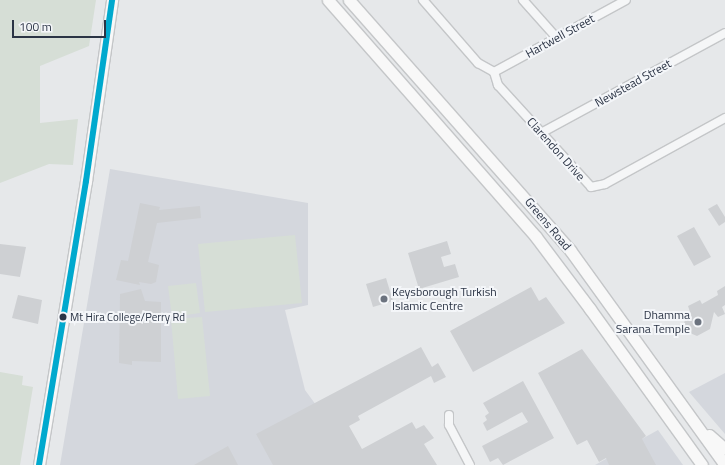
<!DOCTYPE html>
<html>
<head>
<meta charset="utf-8">
<style>
  body { margin:0 }
  #map { position:relative; width:725px; height:465px; overflow:hidden; background:#e6e8ea; font-family:"Titillium Web",sans-serif }
  div>[style] { position:absolute }
  [style*='--x'] { left:calc(var(--x)*1px); top:calc(var(--y)*1px); width:calc(var(--w)*1px); rotate:calc(var(--a)*1deg) }
  .built>* { inset:0; background:#d4d7dd }
  .green>* { inset:0; background:#d6ded6 }
  .building>* { inset:0; background:#ced0d3 }
  .roads { filter:drop-shadow(1px 0 #c4c6c8) drop-shadow(-1px 0 #c4c6c8) drop-shadow(0 1px #c4c6c8) drop-shadow(0 -1px #c4c6c8) }
  .minor>* { height:8px; margin:-4px; padding:0 4px; transform-origin:4px; border-radius:4px; background:#f5f6f7 }
  .major>* { height:11px; margin:-5.5px; padding:0 5.5px; transform-origin:5.5px; border-radius:5.5px; background:#f8f8f8 }
  .bus-1>* { height:6px; margin:-3px; padding:0 3px; transform-origin:3px; border-radius:3px; background:#00a9ce }
  .dots>* { width:11px; height:11px; translate:-50% -50%; box-sizing:border-box; border:2px solid #f4f6f9; border-radius:50% }
  span { translate:-50% -50%; white-space:nowrap; text-align:center; line-height:1.15; -webkit-text-stroke:4px #f4f6f9; paint-order:stroke }
  .bus-label { font-size:11px; color:#2b3445 }
  .left { translate:0 -50%; text-align:left }
  .street-label { font-size:12px; color:#2b3445 }
  .poi-label { font-size:12px; color:#2b3445 }
  .right { translate:-100% -50%; text-align:right }
  .scale { position:absolute; left:12px; top:20px; width:94px; height:18px; box-sizing:border-box; border:2px solid #2b3445; border-top:0; padding-left:5px; font-size:12px; line-height:14px; white-space:nowrap; color:#2b3445; -webkit-text-stroke:3px #f4f6f9; paint-order:stroke }
</style>
</head>
<body>
<div id="map">
  <div class="built">
    <div style="clip-path:polygon(110px 169px,308px 203px,308px 305px,285px 310px,305px 390px,360px 465px,60px 465px)"></div>
    <div style="clip-path:polygon(725px 373px,725px 434px,689px 392px)"></div>
    <div style="clip-path:polygon(658px 430px,683px 465px,595px 465px)"></div>
  </div>
  <div class="green">
    <div style="clip-path:polygon(0 0,96px 0,89px 46px,40px 66px,40px 123px,78px 119px,73px 165px,49px 164px,0 183px)"></div>
    <div style="clip-path:polygon(295px 235px,302px 303px,205px 312px,198px 244px)"></div>
    <div style="clip-path:polygon(196px 283px,200px 313px,172px 317px,168px 286px)"></div>
    <div style="clip-path:polygon(202px 317px,210px 396px,178px 399px,171px 319px)"></div>
    <div style="clip-path:polygon(0 372px,23px 376px,22px 385px,33px 387px,20px 465px,0 465px)"></div>
  </div>
  <div class="building">
    <div style="clip-path:polygon(140px 203px,160px 207px,159px 210px,200px 206px,201px 218px,157px 223px,148px 262px,159px 265px,156px 282px,151px 284px,139px 282px,140px 285px,116px 280px,121px 260px,128px 261px)"></div>
    <div style="clip-path:polygon(717px 204px,725px 217px,725px 222px,719px 226px,708px 209px)"></div>
    <div style="clip-path:polygon(694px 227px,711px 257px,694px 266px,677px 236px)"></div>
    <div style="clip-path:polygon(447px 241px,451px 254px,441px 257px,444px 267px,455px 264px,459px 277px,419px 289px,408px 253px)"></div>
    <div style="clip-path:polygon(0 244px,26px 247px,20px 277px,0 274px)"></div>
    <div style="clip-path:polygon(386px 278px,393px 301px,373px 307px,366px 284px)"></div>
    <div style="clip-path:polygon(725px 286px,725px 305px,722px 307px,725px 314px,718px 317px,714px 312px,710px 329px,697px 336px,690px 333px,684px 324px,686px 315px,690px 312px,688px 306px,700px 300px,702px 304px,718px 295px,717px 291px)"></div>
    <div style="clip-path:polygon(531px 287px,539px 301px,546px 297px,565px 323px,473px 372px,450px 331px)"></div>
    <div style="clip-path:polygon(141px 289px,145px 301px,161px 302px,161px 362px,132px 361px,132px 365px,119px 363px,120px 294px)"></div>
    <div style="clip-path:polygon(18px 295px,42px 300px,38px 324px,12px 318px)"></div>
    <div style="clip-path:polygon(421px 347px,432px 367px,438px 363px,446px 377px,434px 383px,431px 376px,358px 416px,360px 420px,349px 426px,362px 449px,412px 422px,416px 429px,424px 425px,434px 438px,424px 444px,437px 465px,273px 465px,256px 434px)"></div>
    <div style="clip-path:polygon(582px 349px,646px 436px,642px 439px,656px 465px,609px 465px,606px 458px,599px 462px,587px 440px,577px 445px,538px 373px)"></div>
    <div style="clip-path:polygon(523px 381px,554px 438px,503px 465px,498px 458px,490px 462px,482px 446px,528px 422px,522px 412px,487px 431px,483px 423px,487px 420px,485px 416px,489px 413px,483px 403px)"></div>
    <div style="clip-path:polygon(228px 446px,238px 465px,194px 465px)"></div>
  </div>
  <div class="roads">
    <div class="minor">
      <div style="--x:423;--y:0;--w:84;--a:48.9"></div>
      <div style="--x:478;--y:63;--w:18;--a:29"></div>
      <div style="--x:523;--y:0;--w:50;--a:48.3"></div>
      <div style="--x:494;--y:72;--w:14;--a:73"></div>
      <div style="--x:498;--y:85;--w:138;--a:47.6"></div>
      <div style="--x:591;--y:187;--w:14;--a:-12"></div>
      <div style="--x:605;--y:184;--w:137;--a:-28.8"></div>
      <div style="--x:494;--y:72;--w:150;--a:-28.6"></div>
      <div style="--x:541;--y:133;--w:209;--a:-28.5"></div>
      <div style="--x:449;--y:415;--w:10;--a:90"></div>
      <div style="--x:449;--y:425;--w:45;--a:62.3"></div>
    </div>
    <div class="major">
      <div style="--x:328;--y:0;--w:315;--a:48.7"></div>
      <div style="--x:536;--y:237;--w:90;--a:53.1"></div>
      <div style="--x:590;--y:309;--w:192;--a:54.3"></div>
      <div style="--x:349;--y:0;--w:334;--a:48.5"></div>
      <div style="--x:570;--y:250;--w:265;--a:54.2"></div>
      <div style="--x:709;--y:435;--w:21;--a:41"></div>
      <div style="--x:39;--y:465;--w:288;--a:-80.6"></div>
      <div style="--x:86;--y:181;--w:183;--a:-81.8"></div>
    </div>
  </div>
  <div class="bus-1">
    <div style="--x:39;--y:465;--w:288;--a:-80.6"></div>
    <div style="--x:86;--y:181;--w:183;--a:-81.8"></div>
  </div>
  <div class="dots">
    <div style="left:384px;top:299px;background:#6c737f"></div>
    <div style="left:63px;top:317px;background:#2b3445"></div>
    <div style="left:698px;top:322px;background:#6c737f"></div>
  </div>
  <div class="bus-label">
    <span class="left" style="left:70px;top:317px">Mt Hira College/Perry Rd</span>
  </div>
  <div class="street-label">
    <span style="left:560px;top:36px;rotate:-29deg">Hartwell Street</span>
    <span style="left:633px;top:83px;rotate:-29deg">Newstead Street</span>
    <span style="left:556px;top:149px;rotate:48deg">Clarendon Drive</span>
    <span style="left:548px;top:224px;rotate:50deg">Greens Road</span>
  </div>
  <div class="poi-label">
    <span class="left" style="left:392px;top:299px">Keysborough Turkish<br>Islamic Centre</span>
    <span class="right" style="left:690px;top:322px">Dhamma<br>Sarana Temple</span>
  </div>
  <div class="scale">100 m</div>
</div>
</body>
</html>
